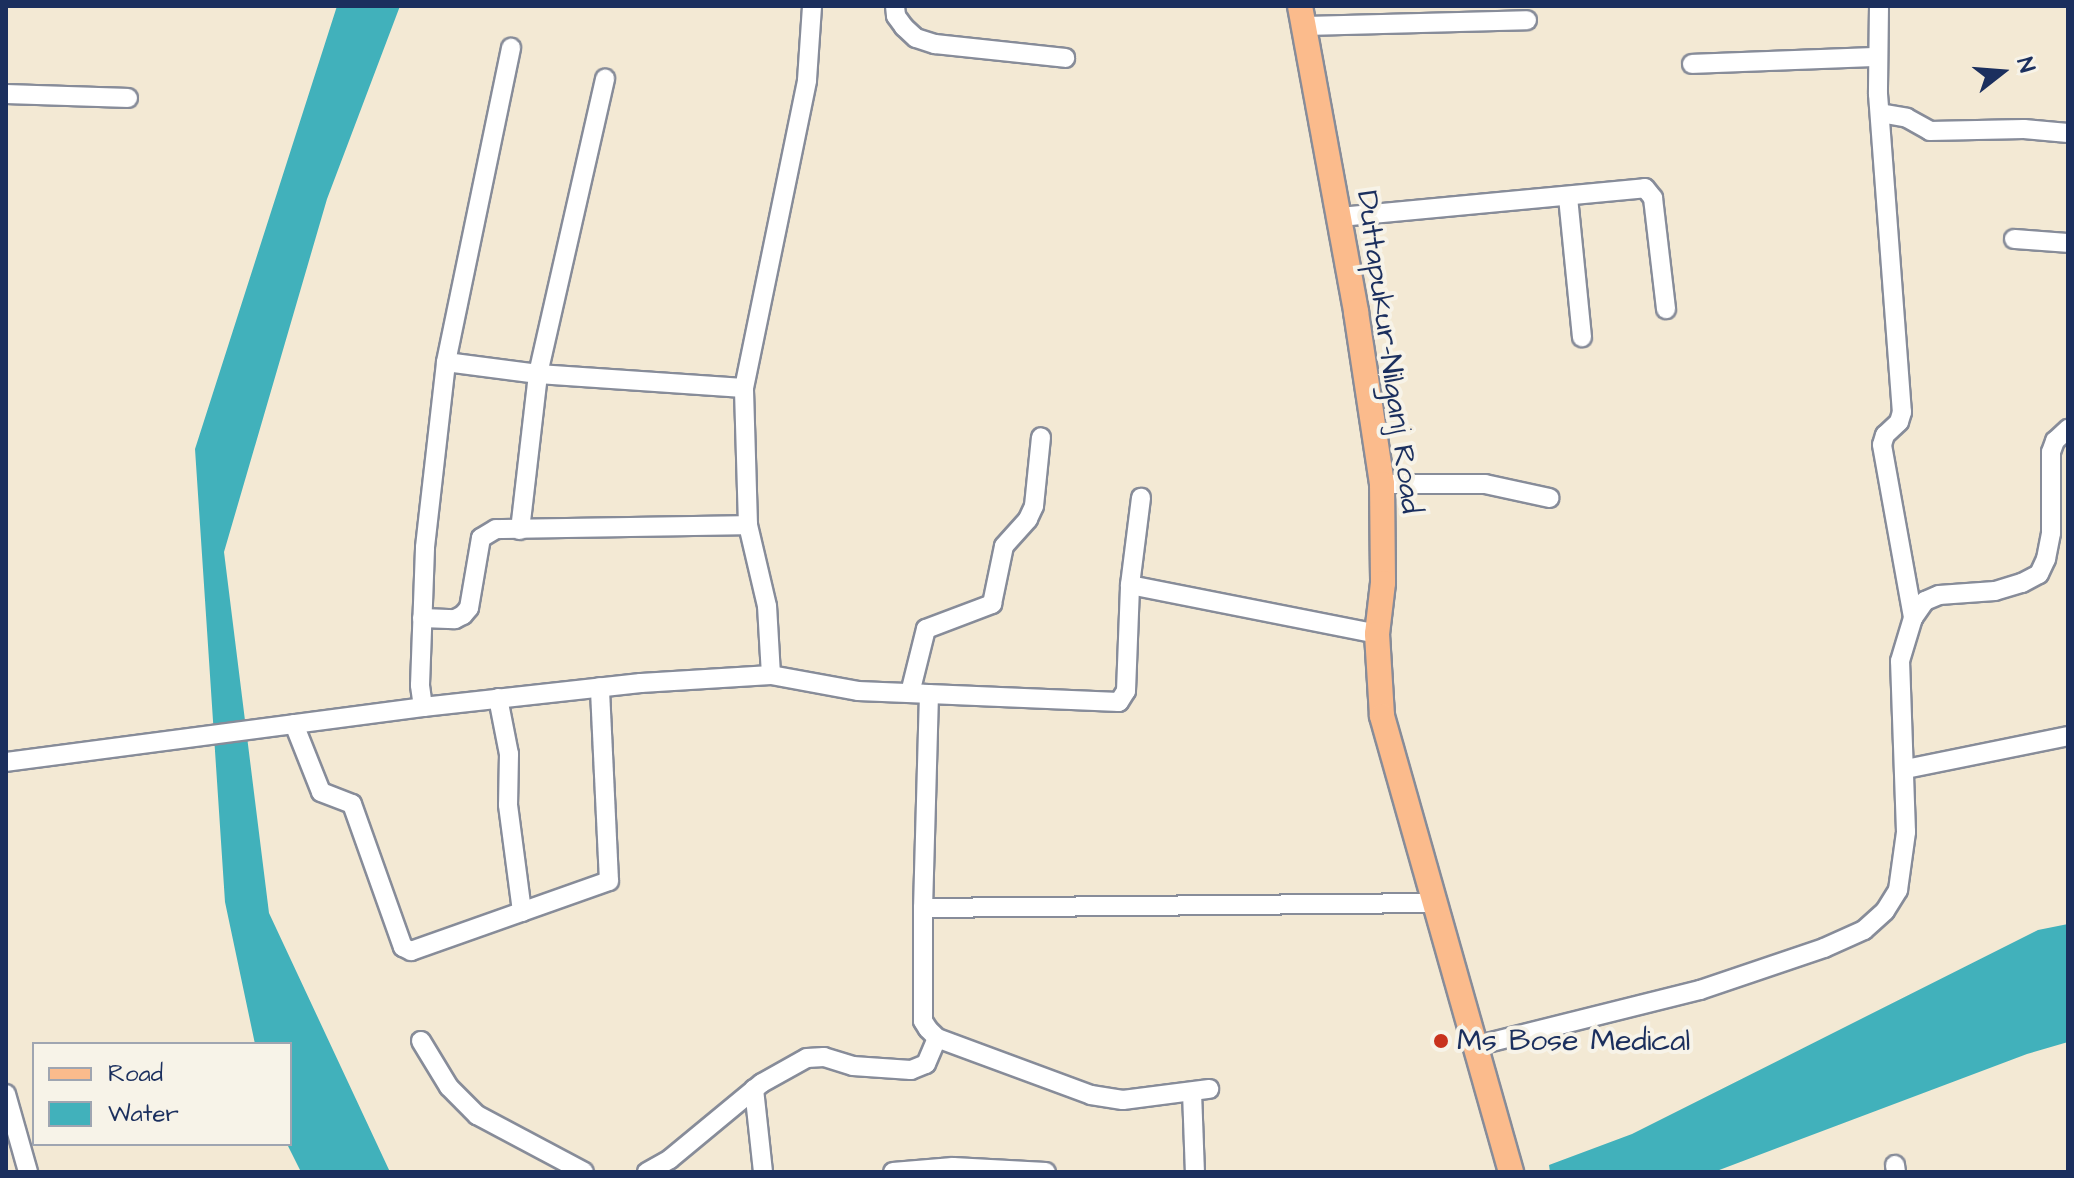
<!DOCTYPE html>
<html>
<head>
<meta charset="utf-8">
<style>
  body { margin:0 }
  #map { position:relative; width:2074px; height:1178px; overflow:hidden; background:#f3e9d4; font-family:"Architects Daughter",sans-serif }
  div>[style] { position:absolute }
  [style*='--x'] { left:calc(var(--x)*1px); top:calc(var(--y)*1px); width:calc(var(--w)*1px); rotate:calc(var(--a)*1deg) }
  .water>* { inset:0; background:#41b1bb }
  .roads { filter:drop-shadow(2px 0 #878c99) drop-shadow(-2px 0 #878c99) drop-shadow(0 2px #878c99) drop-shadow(0 -2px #878c99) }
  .minor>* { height:18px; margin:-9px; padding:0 9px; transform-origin:9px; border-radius:9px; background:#fff }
  .major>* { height:24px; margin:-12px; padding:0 12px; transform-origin:12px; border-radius:12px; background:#fbbb8c }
  .dots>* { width:22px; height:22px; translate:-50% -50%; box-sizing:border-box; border:4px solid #f7f3e8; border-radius:50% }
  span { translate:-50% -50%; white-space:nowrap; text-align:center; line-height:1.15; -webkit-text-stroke:8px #f7f3e8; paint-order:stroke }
  .street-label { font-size:30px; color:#1b2f5e }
  .poi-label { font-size:30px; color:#1b2f5e }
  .left { translate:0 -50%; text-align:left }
  .frame { position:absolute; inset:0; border:8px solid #1b2f5e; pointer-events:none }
  .legend { position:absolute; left:32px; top:1042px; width:260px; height:104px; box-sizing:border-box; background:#f7f3e8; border:2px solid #9fa5b1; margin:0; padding:10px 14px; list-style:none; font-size:24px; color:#1b2f5e }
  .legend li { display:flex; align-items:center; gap:16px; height:40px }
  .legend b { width:40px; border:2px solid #9fa5b1 }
  .north { position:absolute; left:1962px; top:32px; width:80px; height:80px; -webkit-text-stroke:6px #f7f3e8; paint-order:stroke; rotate:73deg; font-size:22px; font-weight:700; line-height:32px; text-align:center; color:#1b2f5e }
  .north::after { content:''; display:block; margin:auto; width:28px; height:36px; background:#1b2f5e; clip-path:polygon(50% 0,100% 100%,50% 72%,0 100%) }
</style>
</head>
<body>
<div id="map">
  <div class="water">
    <div style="clip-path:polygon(337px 6px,400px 6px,327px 199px,224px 552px,269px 913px,390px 1172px,301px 1172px,287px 1144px,290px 1144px,290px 1044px,255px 1044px,225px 902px,195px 449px)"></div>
    <div style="clip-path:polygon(2068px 924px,2068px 1042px,2027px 1054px,1714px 1172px,1550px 1172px,1549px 1165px,1632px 1134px,2038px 930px)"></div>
  </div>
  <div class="roads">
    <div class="minor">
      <div style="--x:895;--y:6;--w:10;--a:84"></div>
      <div style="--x:896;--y:16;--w:14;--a:54"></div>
      <div style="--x:904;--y:27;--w:16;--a:43"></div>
      <div style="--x:916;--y:38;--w:20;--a:18"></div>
      <div style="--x:935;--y:44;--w:131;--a:6.1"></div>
      <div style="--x:1879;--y:6;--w:88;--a:90.7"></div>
      <div style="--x:1878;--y:94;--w:319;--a:85.7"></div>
      <div style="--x:1902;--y:412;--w:10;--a:107"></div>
      <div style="--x:1899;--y:422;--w:19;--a:137"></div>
      <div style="--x:1885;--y:435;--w:10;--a:107"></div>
      <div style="--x:1882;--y:445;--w:176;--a:79.8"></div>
      <div style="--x:1305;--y:26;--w:222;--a:-1.5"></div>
      <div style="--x:1692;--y:64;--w:186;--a:-2.2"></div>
      <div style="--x:6;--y:94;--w:122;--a:1.9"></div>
      <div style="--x:1880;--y:113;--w:27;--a:10"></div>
      <div style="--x:1907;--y:118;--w:26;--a:29"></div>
      <div style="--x:1930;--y:131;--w:94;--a:-1.2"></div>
      <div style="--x:2024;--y:129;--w:44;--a:5.2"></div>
      <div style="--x:1568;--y:197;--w:141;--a:84.3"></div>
      <div style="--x:1340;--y:217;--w:306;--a:-5.4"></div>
      <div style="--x:1645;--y:188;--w:13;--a:51"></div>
      <div style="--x:1653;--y:198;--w:112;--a:83.3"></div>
      <div style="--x:2014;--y:239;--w:54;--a:4.2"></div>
      <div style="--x:446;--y:362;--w:93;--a:7.4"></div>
      <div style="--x:538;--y:374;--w:206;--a:3.9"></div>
      <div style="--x:1382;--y:484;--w:103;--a:0"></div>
      <div style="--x:1485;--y:484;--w:66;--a:12.2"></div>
      <div style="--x:520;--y:530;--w:157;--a:-83.4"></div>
      <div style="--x:538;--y:374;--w:303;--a:-77.2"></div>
      <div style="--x:1130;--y:585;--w:252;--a:11.2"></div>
      <div style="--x:422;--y:618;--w:33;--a:2"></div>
      <div style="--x:455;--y:619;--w:9;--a:-27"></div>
      <div style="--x:463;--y:615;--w:9;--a:-49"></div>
      <div style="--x:469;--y:608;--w:71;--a:-80.3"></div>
      <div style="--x:481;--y:538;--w:17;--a:-31"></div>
      <div style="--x:496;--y:529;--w:252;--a:-0.9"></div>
      <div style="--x:771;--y:675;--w:69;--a:-93.3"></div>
      <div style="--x:767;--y:606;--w:83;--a:-103.2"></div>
      <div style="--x:748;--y:525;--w:137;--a:-91.7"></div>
      <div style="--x:744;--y:388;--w:314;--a:-78.4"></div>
      <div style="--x:807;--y:80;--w:74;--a:-86.1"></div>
      <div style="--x:910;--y:693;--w:66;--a:-76"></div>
      <div style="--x:926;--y:629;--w:71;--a:-20.7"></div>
      <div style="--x:992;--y:604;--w:59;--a:-78.3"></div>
      <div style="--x:1004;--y:546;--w:36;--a:-48"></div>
      <div style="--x:1028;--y:519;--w:14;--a:-65"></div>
      <div style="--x:1034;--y:506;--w:69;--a:-84.2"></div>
      <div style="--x:929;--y:694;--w:214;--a:91.6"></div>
      <div style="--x:923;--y:908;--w:113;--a:90"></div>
      <div style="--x:923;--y:1021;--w:9;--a:58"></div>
      <div style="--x:928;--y:1029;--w:13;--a:45"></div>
      <div style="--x:937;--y:1038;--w:164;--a:20.3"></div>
      <div style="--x:1091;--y:1095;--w:32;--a:9"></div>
      <div style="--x:1123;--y:1100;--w:87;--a:-7.3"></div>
      <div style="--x:498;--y:698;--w:57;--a:78.9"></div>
      <div style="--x:509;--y:754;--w:51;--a:91.1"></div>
      <div style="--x:508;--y:805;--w:108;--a:82.5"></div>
      <div style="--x:423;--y:707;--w:22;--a:-98"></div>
      <div style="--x:420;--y:685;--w:138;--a:-87.9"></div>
      <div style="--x:425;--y:547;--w:186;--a:-83.5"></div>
      <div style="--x:446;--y:362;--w:321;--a:-78.3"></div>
      <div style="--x:294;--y:724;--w:73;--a:68.3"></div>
      <div style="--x:321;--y:792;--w:33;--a:21"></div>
      <div style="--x:352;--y:804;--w:152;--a:70.4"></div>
      <div style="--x:403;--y:947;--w:9;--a:27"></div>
      <div style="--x:411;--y:951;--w:210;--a:-19.5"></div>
      <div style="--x:609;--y:881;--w:194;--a:-92.7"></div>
      <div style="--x:6;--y:762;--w:421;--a:-7.5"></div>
      <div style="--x:423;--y:707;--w:219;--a:-6.3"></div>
      <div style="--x:641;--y:683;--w:130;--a:-3.5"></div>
      <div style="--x:771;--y:675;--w:88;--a:10.4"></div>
      <div style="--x:858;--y:691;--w:261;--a:2.4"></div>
      <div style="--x:1119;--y:702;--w:13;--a:-58"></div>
      <div style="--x:1126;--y:691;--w:106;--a:-87.8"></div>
      <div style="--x:1130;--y:585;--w:88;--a:-82.8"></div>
      <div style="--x:1906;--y:769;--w:165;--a:-11.5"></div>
      <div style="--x:923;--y:908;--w:510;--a:-0.56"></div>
      <div style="--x:421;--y:1041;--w:54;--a:58.7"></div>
      <div style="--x:449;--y:1087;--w:40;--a:45"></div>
      <div style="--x:477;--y:1115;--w:121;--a:28"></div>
      <div style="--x:1475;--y:1046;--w:232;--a:-14"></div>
      <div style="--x:1700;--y:990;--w:131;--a:-18.7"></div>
      <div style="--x:1824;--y:948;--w:44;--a:-24.2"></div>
      <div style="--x:1864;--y:930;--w:28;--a:-42"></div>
      <div style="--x:1885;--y:911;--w:25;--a:-58"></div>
      <div style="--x:1898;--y:890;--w:59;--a:-82.1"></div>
      <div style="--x:1906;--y:832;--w:171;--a:-92"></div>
      <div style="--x:1900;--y:661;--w:45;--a:-73.2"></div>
      <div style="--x:1913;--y:618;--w:21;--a:-55"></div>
      <div style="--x:1925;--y:601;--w:15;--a:-23"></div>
      <div style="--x:1939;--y:595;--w:56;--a:-4.1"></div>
      <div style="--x:1995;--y:591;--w:28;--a:-17"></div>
      <div style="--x:2022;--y:583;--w:19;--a:-28"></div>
      <div style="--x:2039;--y:574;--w:17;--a:-65"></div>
      <div style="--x:2046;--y:559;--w:26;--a:-79"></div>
      <div style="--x:2051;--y:533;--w:81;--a:-90"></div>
      <div style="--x:2051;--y:452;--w:12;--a:-70"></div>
      <div style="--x:2055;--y:441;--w:18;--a:-43"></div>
      <div style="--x:754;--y:1089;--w:83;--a:83.8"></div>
      <div style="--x:1192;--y:1092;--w:80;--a:87.9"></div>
      <div style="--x:6;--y:1094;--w:81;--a:74.2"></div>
      <div style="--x:1895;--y:1165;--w:7;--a:82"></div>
      <div style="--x:647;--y:1172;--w:26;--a:-29"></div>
      <div style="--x:670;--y:1159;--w:119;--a:-39.6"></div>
      <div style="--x:762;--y:1083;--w:51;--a:-29.1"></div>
      <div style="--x:807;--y:1058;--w:17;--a:-3"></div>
      <div style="--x:824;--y:1057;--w:30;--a:17"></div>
      <div style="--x:853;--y:1066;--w:58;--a:3.9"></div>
      <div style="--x:911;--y:1070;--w:16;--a:-22"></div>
      <div style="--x:926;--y:1064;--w:28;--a:-67"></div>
      <div style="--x:893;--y:1172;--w:60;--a:-4.8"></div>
      <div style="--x:953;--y:1167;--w:93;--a:3.1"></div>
    </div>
    <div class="major">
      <div style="--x:1300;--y:6;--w:311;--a:79.6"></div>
      <div style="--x:1356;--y:312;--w:174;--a:81.4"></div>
      <div style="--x:1382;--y:484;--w:99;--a:89.4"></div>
      <div style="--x:1383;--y:583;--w:51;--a:96.7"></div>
      <div style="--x:1377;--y:634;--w:82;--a:86.5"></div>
      <div style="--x:1382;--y:716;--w:474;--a:74.2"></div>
    </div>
  </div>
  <div class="dots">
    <div style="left:1441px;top:1041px;background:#c8321e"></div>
  </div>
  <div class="street-label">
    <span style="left:1389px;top:352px;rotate:82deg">Duttapukur-Nilganj Road</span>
  </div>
  <div class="poi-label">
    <span class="left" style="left:1457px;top:1041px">Ms Bose Medical</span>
  </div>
  <div class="frame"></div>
  <ul class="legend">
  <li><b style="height:10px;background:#fbbb8c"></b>Road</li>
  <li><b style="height:22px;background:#41b1bb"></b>Water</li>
  </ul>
  <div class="north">N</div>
</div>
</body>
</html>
